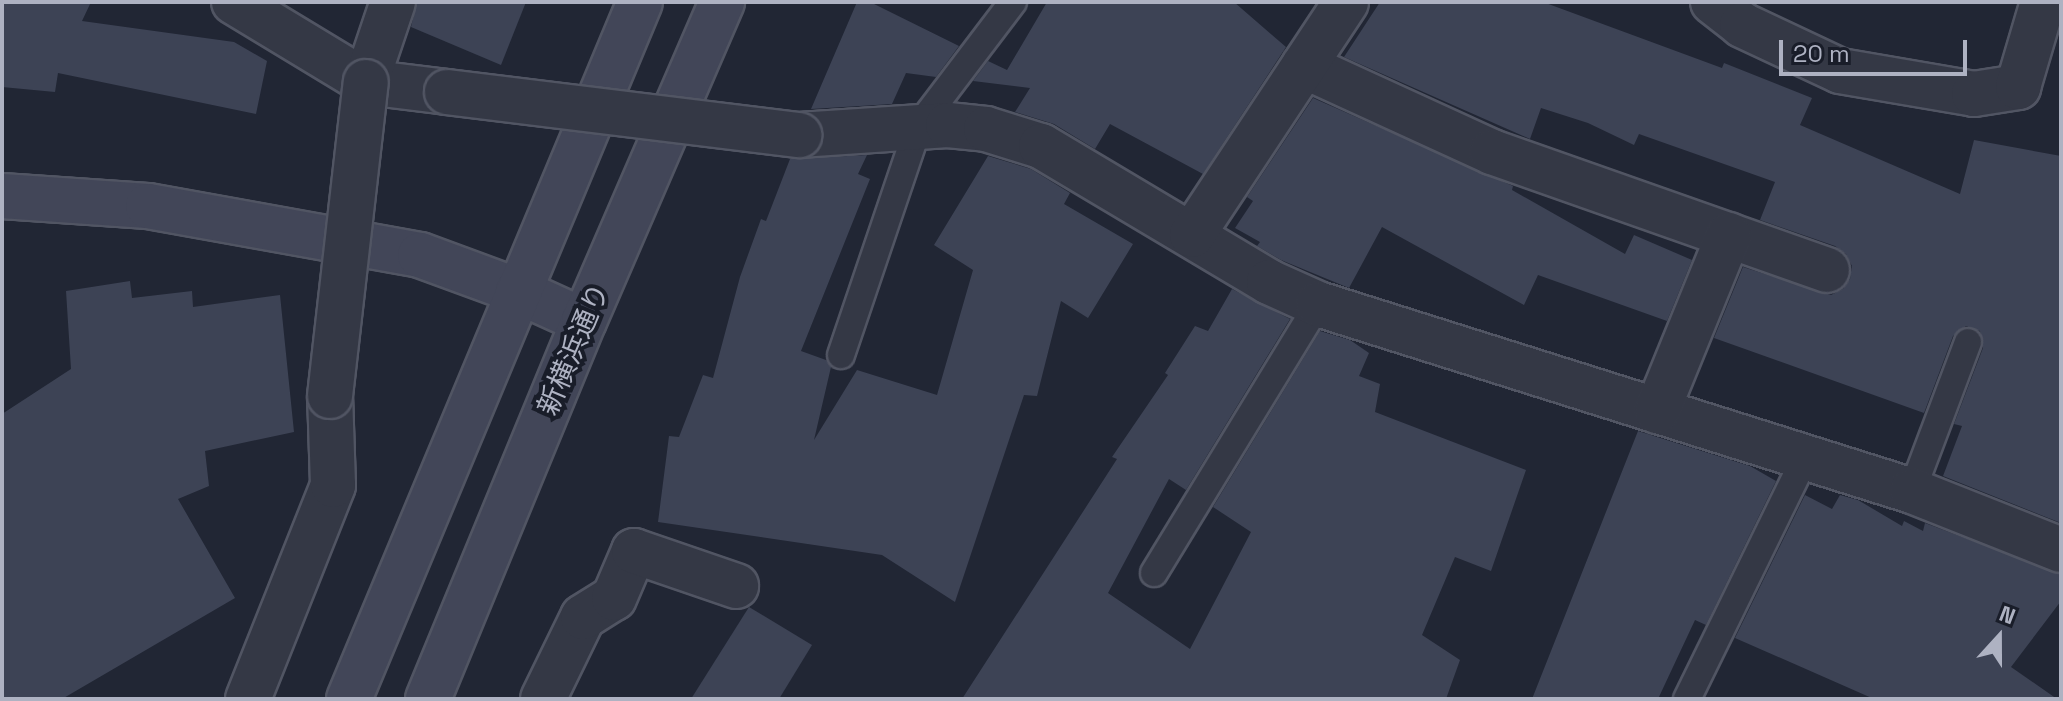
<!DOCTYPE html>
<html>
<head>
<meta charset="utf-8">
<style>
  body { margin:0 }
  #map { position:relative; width:2063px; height:701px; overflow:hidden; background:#212634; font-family:"Space Grotesk","Noto Sans JP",sans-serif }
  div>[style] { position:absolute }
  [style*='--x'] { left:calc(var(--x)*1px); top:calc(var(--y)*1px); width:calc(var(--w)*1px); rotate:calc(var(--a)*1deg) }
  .building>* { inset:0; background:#3d4355 }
  .roads { filter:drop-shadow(2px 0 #515563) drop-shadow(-2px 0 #515563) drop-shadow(0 2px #515563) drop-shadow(0 -2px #515563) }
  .lane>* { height:26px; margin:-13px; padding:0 13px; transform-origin:13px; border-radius:13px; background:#343845 }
  .street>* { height:44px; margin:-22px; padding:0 22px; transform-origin:22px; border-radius:22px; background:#343845 }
  .secondary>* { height:44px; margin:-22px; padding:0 22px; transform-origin:22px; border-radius:22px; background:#424658 }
  .bridges { filter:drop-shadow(2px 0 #515563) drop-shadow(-2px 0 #515563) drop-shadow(0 2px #515563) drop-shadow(0 -2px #515563) }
  .street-bridge>* { height:44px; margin:-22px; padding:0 22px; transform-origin:22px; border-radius:22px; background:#343845 }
  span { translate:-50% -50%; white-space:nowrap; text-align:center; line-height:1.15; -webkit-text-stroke:8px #191d29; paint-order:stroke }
  .street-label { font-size:28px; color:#aeb2c2 }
  .frame { position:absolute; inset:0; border:4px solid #aeb2c2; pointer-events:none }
  .north { position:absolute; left:1959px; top:597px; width:80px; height:80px; -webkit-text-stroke:6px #191d29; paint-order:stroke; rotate:21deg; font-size:22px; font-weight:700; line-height:32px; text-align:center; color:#aeb2c2 }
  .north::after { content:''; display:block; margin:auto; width:28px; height:36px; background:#aeb2c2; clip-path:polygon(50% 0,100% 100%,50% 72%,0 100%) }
  .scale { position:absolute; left:1779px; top:40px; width:188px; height:36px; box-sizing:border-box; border:4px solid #aeb2c2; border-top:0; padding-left:10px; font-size:24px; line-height:28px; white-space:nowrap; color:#aeb2c2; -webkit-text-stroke:6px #191d29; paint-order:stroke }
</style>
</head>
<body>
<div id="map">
  <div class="building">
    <div style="clip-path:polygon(2px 2px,91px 2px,82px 21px,234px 42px,267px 61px,256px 114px,58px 73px,55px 92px,2px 87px)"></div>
    <div style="clip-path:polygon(417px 2px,526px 2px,501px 65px,411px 27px)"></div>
    <div style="clip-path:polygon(857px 2px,870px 2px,959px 46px,936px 77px,906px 73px,892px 104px,811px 109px)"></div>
    <div style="clip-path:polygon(1047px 2px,1234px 2px,1286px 47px,1203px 174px,1110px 124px,1095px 149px,1054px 124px,1015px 112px,1030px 88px,973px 81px,988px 61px,1007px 70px)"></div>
    <div style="clip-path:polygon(1380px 2px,1543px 2px,1722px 68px,1724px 63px,1812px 98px,1800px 125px,1960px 194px,1974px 140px,2061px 156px,2061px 523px,1943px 476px,1962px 426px,1954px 424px,1983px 348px,1980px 331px,1966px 326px,1953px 336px,1924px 413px,1714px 338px,1743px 267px,1831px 295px,1843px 289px,1850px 279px,1852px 266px,1846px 254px,1835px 246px,1760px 220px,1775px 182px,1639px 134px,1634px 145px,1588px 123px,1541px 108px,1530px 139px,1344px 57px)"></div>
    <div style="clip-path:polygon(1313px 98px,1513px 186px,1512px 190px,1625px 254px,1634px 235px,1692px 260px,1667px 321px,1538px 275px,1524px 305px,1382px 227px,1349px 288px,1281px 260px,1257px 246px,1260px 242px,1235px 228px,1253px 201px,1247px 197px)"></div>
    <div style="clip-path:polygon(867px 155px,858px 174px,870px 179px,801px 351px,826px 360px,831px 367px,814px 440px,857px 370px,937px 395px,973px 270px,934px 245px,988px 156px,1031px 169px,1070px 193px,1064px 204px,1133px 244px,1088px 318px,1061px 301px,1037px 396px,1024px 395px,955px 602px,882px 555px,658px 522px,669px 436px,679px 437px,703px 375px,713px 378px,740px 277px,761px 219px,766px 221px,790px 159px)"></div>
    <div style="clip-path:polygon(130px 281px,132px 298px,192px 291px,193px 307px,280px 295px,294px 432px,205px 451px,209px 486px,178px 499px,235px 598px,62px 699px,2px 699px,2px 414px,71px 369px,66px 291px)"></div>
    <div style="clip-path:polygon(1232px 289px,1290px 319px,1186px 490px,1169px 479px,1108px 593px,1190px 649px,1251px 532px,1213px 507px,1320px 331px,1350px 340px,1369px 353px,1359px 376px,1380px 384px,1375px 412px,1526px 470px,1491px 571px,1455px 557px,1422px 635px,1460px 660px,1446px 699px,962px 699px,1117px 459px,1112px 457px,1168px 375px,1165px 373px,1195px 326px,1208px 331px)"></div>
    <div style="clip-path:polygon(1638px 431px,1750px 466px,1776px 481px,1706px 625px,1695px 620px,1658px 699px,1532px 699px)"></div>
    <div style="clip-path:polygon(1805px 495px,1832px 509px,1840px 495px,1858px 500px,1902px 526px,1904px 521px,1923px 531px,1925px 523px,2061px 574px,2061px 601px,2011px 667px,2057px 699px,1874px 699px,1735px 638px)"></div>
    <div style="clip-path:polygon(749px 607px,812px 645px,779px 699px,691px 699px)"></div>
  </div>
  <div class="roads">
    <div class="lane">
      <div style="--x:841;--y:355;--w:241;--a:-71.3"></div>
      <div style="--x:918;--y:127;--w:157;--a:-52.8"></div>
      <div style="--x:1912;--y:491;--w:159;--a:-69.4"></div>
      <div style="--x:1154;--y:573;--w:315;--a:-58.6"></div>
      <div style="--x:1687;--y:699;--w:268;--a:-63.9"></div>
    </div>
    <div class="street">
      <div style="--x:234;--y:2;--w:154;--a:31.2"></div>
      <div style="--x:366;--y:82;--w:82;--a:7"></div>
      <div style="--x:1713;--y:2;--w:37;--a:38"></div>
      <div style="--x:1742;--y:25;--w:108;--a:25.1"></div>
      <div style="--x:1840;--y:71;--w:136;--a:9.7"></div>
      <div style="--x:1974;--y:94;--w:45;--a:-9"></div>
      <div style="--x:2018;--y:87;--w:89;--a:-73.6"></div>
      <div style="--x:1304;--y:66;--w:207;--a:24.6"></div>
      <div style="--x:1492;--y:152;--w:355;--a:19.4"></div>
      <div style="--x:366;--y:82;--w:84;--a:-71.4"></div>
      <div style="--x:799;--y:135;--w:149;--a:-3.8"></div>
      <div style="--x:948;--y:125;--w:38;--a:6"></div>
      <div style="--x:986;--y:129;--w:58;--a:17.2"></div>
      <div style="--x:1041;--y:146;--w:265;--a:30.8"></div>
      <div style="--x:1269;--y:282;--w:54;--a:24.2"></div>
      <div style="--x:1318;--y:304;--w:623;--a:17.47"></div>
      <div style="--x:1912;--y:491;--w:160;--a:21.6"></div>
      <div style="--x:1192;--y:235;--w:279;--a:-56.5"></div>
      <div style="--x:1657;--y:411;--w:190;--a:-67.8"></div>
      <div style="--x:248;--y:699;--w:230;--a:-68.3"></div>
      <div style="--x:333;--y:485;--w:89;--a:-91.9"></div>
      <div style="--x:543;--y:699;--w:91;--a:-64"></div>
      <div style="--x:583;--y:617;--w:36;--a:-32"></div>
      <div style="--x:614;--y:598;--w:51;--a:-66.9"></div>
      <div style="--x:634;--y:551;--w:108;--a:18.9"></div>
    </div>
    <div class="secondary">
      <div style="--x:2;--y:196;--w:146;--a:3.9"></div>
      <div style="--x:148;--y:206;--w:276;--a:10.2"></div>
      <div style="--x:420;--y:255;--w:104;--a:20.2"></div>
      <div style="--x:518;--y:291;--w:72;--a:24.4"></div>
      <div style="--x:349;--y:699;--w:755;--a:-67.34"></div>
      <div style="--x:428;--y:699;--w:409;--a:-67.6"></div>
      <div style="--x:584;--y:321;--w:348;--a:-66.6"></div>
    </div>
  </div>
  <div class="bridges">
    <div class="street-bridge">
      <div style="--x:447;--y:92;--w:355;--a:7"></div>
      <div style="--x:330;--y:396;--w:316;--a:-83.5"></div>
    </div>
  </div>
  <div class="street-label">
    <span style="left:573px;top:349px;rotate:-67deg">新横浜通り</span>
  </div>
  <div class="frame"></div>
  <div class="north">N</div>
  <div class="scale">20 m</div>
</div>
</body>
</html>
